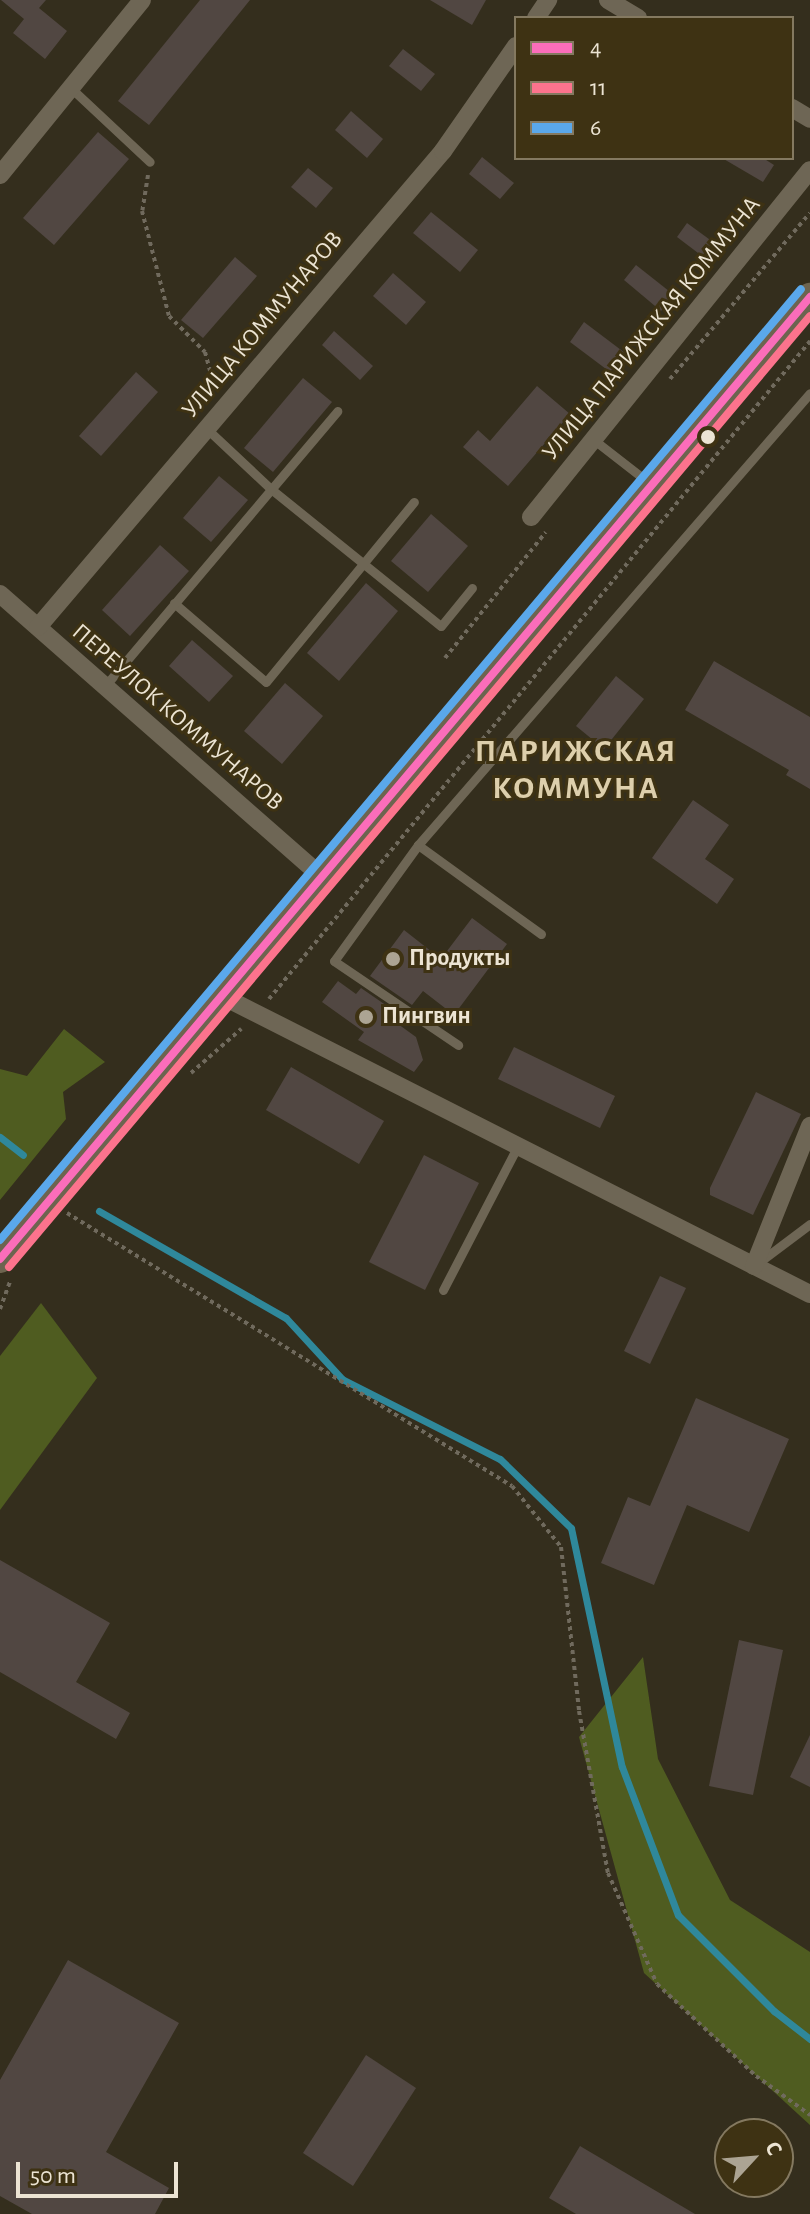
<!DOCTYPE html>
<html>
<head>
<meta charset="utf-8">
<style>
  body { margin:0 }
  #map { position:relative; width:810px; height:2214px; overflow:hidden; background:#342e1d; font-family:"Alegreya Sans",sans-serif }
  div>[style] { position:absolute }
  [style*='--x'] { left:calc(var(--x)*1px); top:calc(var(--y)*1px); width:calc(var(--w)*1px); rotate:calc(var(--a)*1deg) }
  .forest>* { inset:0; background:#4f5c20 }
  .stream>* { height:7px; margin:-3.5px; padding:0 3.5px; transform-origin:3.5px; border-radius:3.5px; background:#2f889b }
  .building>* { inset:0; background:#514742 }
  .path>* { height:4px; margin-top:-2px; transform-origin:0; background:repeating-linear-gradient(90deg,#706a5d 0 4px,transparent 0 8px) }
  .lane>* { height:9px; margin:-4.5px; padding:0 4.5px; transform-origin:4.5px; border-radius:4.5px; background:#6e6655 }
  .street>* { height:18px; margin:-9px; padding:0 9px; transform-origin:9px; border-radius:9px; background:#6e6655 }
  .primary>* { height:28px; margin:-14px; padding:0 14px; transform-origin:14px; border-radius:14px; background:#6d644f }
  .bus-1>* { height:8px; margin:-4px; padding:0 4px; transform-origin:4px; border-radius:4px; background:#fb6dba }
  .bus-2>* { height:8px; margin:-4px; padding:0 4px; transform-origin:4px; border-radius:4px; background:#fc738d }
  .bus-3>* { height:8px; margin:-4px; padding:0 4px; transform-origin:4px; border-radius:4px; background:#5aa8eb }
  .dots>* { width:22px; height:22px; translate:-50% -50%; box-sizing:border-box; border:4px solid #3e3213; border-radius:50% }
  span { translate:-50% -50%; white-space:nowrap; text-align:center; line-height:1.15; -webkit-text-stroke:6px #3e3213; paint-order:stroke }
  .street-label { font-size:24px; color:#ece4d3 }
  .poi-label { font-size:24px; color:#ece4d3; font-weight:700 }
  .left { translate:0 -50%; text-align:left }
  .district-label { font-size:32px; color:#ddcfac; font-weight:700; letter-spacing:2px }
  .legend { position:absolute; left:514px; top:16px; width:280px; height:144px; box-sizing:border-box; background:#3e3213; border:2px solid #847960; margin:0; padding:10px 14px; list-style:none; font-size:24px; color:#ece4d3 }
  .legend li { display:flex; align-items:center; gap:16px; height:40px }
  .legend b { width:40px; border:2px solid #847960 }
  .north { position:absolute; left:714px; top:2118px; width:80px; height:80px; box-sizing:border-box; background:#3e3213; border:2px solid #847960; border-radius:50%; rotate:64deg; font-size:22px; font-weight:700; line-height:32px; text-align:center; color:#ece4d3 }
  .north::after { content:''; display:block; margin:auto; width:28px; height:36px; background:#aca493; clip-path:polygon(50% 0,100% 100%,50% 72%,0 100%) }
  .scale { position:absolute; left:16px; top:2162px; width:162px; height:36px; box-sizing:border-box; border:4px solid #ece4d3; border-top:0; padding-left:10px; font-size:24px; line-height:28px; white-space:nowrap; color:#ece4d3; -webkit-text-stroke:6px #3e3213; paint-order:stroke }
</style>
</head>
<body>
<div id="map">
  <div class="forest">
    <div style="clip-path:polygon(64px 1029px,105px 1062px,63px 1092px,66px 1119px,0 1200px,0 1069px,27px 1076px)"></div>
    <div style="clip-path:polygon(41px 1303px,97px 1378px,0 1510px,0 1356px)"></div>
    <div style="clip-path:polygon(643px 1657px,658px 1759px,730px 1900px,810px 1952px,810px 2125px,644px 1973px,579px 1737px)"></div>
  </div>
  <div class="stream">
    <div style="--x:0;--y:1137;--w:29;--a:38"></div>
    <div style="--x:99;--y:1211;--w:215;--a:29.8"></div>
    <div style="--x:286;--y:1318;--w:83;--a:47.4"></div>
    <div style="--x:342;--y:1379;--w:177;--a:26.9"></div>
    <div style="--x:500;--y:1459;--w:99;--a:44.2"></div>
    <div style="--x:571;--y:1528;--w:244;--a:78"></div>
    <div style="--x:622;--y:1767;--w:158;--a:69.3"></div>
    <div style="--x:678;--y:1915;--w:136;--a:45"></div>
    <div style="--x:774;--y:2011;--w:46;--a:37.9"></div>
  </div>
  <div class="building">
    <div style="clip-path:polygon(1px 0,46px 0,39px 8px,67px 31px,45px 59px,13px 33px,24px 19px)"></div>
    <div style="clip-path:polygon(200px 0,250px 0,149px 125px,118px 101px)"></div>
    <div style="clip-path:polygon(430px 0,486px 0,472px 25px)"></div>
    <div style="clip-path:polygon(403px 49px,435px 74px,421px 91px,389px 66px)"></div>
    <div style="clip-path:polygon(351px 111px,383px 139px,367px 158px,335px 130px)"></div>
    <div style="clip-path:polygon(98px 132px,129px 159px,54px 245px,23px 218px)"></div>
    <div style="clip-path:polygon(482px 157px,514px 183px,500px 199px,469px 174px)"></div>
    <div style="clip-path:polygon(722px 158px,763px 158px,774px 165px,763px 182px)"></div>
    <div style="clip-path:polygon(308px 168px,333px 188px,316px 208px,291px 187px)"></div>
    <div style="clip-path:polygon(431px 212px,478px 250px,460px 272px,413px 233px)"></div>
    <div style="clip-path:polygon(687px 223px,713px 242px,702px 256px,677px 237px)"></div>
    <div style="clip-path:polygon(235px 257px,257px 276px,203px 338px,181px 320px)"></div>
    <div style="clip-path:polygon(636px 265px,674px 295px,661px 311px,624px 280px)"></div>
    <div style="clip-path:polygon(393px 273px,426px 302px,406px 325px,373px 296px)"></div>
    <div style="clip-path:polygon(584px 322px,625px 353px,610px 372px,570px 342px)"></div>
    <div style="clip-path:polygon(334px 331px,373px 366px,360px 380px,322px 345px)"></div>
    <div style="clip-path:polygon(136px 372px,158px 392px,101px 456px,79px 436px)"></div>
    <div style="clip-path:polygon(303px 378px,332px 402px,273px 472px,244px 448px)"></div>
    <div style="clip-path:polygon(537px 386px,570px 414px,508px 486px,463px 447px,478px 430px,490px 441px)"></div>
    <div style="clip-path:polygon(219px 476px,248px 500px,211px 542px,183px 518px)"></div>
    <div style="clip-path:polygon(431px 514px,468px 546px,428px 592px,391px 561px)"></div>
    <div style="clip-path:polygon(160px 545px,189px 571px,130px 636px,102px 610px)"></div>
    <div style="clip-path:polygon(366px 583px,398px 611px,339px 681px,307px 653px)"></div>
    <div style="clip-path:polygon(192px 640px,233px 676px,209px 702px,169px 666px)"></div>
    <div style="clip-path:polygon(714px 661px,810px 717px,810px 789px,786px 775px,789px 770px,685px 710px)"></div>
    <div style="clip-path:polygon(616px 676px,644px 699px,604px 749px,576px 726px)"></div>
    <div style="clip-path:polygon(285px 683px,323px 716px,282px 764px,244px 731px)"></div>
    <div style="clip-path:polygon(693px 800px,729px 825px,705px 859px,734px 879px,717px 904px,652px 858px)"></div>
    <div style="clip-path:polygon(472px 918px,507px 944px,454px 1015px,423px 991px,412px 1005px,370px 976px,404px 930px,441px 959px)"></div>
    <div style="clip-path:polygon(338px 981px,356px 994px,361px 988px,403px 1017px,398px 1024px,416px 1037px,423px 1060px,414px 1072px,358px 1040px,364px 1032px,322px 1002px)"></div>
    <div style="clip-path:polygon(514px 1047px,615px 1096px,600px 1128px,498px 1079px)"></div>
    <div style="clip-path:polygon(291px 1067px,384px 1121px,359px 1164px,266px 1110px)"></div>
    <div style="clip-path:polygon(756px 1092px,801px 1114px,753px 1215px,710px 1195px,710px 1188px)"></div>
    <div style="clip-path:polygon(424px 1155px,479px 1183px,425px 1290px,369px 1262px)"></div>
    <div style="clip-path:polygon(660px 1276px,686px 1288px,650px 1364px,624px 1351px)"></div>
    <div style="clip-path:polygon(696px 1398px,789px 1439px,749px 1532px,687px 1505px,654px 1585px,601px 1563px,628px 1497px,650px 1506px)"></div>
    <div style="clip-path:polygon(0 1560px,110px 1623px,76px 1682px,130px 1713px,116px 1739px,0 1672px)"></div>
    <div style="clip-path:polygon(739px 1640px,783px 1650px,753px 1795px,709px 1786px)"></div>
    <div style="clip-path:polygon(810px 1735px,810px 1787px,790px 1777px)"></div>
    <div style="clip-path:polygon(68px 1960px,179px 2023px,106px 2152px,169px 2188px,155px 2214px,32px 2214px,0 2196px,0 2080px)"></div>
    <div style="clip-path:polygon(366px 2055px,416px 2088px,353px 2186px,303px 2153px)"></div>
    <div style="clip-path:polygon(580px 2146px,695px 2214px,576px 2214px,549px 2198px)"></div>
  </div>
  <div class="path">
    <div style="--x:148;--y:175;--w:36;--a:99"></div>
    <div style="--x:142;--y:211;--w:108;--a:75.6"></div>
    <div style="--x:169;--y:316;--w:51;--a:45"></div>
    <div style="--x:205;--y:352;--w:39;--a:75"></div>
    <div style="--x:670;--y:379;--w:217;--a:-49.9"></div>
    <div style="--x:445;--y:658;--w:161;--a:-51.3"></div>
    <div style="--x:269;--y:999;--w:852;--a:-50.57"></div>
    <div style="--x:191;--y:1073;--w:67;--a:-41.3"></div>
    <div style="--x:67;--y:1213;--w:522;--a:31.53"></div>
    <div style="--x:512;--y:1486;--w:78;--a:51.2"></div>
    <div style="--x:561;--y:1547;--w:165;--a:83.7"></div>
    <div style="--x:579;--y:1711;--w:165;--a:79.9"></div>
    <div style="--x:608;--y:1873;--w:121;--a:66.2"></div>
    <div style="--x:657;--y:1984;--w:135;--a:42.9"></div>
    <div style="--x:756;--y:2076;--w:67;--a:35.8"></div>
    <div style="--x:0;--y:1309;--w:30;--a:-70"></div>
  </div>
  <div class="lane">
    <div style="--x:73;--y:90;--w:105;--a:43.1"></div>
    <div style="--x:207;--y:429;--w:88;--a:43.2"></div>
    <div style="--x:271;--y:489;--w:218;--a:38.9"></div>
    <div style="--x:441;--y:626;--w:49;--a:-50.8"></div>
    <div style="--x:594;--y:440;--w:68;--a:37.9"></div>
    <div style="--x:174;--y:603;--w:121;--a:40.7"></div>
    <div style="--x:266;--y:682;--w:233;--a:-50.6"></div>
    <div style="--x:105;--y:686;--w:360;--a:-49.8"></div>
    <div style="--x:418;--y:845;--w:143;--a:125.9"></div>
    <div style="--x:334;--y:961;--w:150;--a:34.1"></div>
    <div style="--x:541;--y:934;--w:152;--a:-144.1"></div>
    <div style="--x:418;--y:845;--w:598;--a:-49.07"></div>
    <div style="--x:758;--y:1263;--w:65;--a:-36.9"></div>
    <div style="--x:443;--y:1290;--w:161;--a:-62.6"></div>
  </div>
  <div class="street">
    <div style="--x:608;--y:0;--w:35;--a:31"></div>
    <div style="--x:536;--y:18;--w:22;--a:-56"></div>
    <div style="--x:792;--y:108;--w:21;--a:31"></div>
    <div style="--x:0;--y:175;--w:225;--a:-50.9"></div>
    <div style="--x:531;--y:517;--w:445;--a:-51.2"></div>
    <div style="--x:0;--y:594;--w:430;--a:41.3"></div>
    <div style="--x:38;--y:627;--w:625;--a:-49.61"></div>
    <div style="--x:443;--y:151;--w:128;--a:-55.2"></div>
    <div style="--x:222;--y:996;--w:659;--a:26.88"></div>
    <div style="--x:754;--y:1266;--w:151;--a:-68.2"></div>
  </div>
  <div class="primary">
    <div style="--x:0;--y:1259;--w:1258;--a:-49.9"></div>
  </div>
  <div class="bus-1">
    <div style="--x:0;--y:1259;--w:1258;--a:-49.9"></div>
  </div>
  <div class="bus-2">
    <div style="--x:9;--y:1267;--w:1243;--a:-49.89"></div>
  </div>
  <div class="bus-3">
    <div style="--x:0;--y:1240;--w:1243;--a:-49.89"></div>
  </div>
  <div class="dots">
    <div style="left:708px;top:437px;background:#ece4d3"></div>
    <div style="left:393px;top:959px;background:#aca493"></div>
    <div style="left:366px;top:1017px;background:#aca493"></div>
  </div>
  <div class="street-label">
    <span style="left:263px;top:325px;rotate:-50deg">УЛИЦА КОММУНАРОВ</span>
    <span style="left:652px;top:329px;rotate:-51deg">УЛИЦА ПАРИЖСКАЯ КОММУНА</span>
    <span style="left:177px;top:718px;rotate:41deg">ПЕРЕУЛОК КОММУНАРОВ</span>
  </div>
  <div class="poi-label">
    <span class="left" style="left:409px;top:959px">Продукты</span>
    <span class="left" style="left:382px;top:1017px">Пингвин</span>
  </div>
  <div class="district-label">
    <span style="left:576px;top:770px">ПАРИЖСКАЯ<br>КОММУНА</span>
  </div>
  <ul class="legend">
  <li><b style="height:10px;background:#fb6dba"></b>4</li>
  <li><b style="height:10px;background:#fc738d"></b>11</li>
  <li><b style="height:10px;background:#5aa8eb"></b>6</li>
  </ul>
  <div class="north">С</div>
  <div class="scale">50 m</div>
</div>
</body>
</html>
